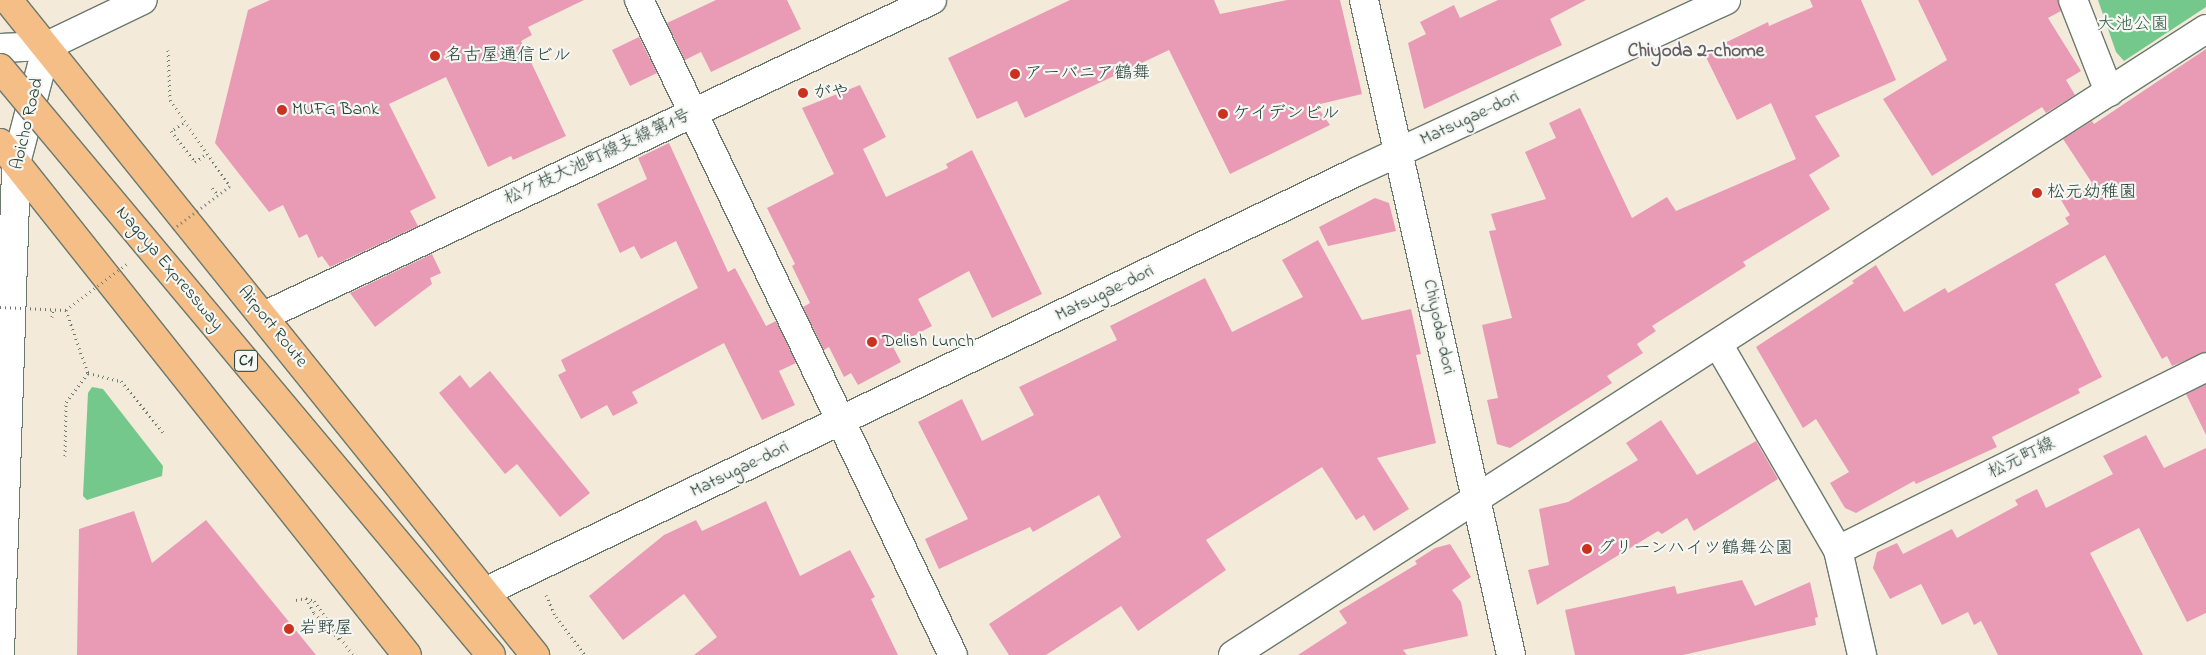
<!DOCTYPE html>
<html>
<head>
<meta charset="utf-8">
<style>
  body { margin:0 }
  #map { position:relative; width:2206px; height:655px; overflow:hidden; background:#f4ead9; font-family:"Indie Flower","Klee One",sans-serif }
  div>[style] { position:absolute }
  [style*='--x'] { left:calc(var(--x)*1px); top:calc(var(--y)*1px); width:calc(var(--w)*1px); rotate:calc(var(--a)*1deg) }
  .green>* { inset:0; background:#74c88b }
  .building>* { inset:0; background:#e99bb6 }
  .path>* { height:3px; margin-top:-1.5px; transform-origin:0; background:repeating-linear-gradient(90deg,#6a7a6e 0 1px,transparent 0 5px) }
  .roads { filter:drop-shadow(1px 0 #6a7a6e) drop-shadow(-1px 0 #6a7a6e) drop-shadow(0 1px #6a7a6e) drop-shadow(0 -1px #6a7a6e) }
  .minor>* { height:28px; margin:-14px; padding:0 14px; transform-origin:14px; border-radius:14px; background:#fff }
  .tertiary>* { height:28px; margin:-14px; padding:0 14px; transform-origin:14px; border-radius:14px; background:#fff }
  .primary>* { height:28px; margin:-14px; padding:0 14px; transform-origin:14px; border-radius:14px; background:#f6be87 }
  .path-bridge>* { height:3px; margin-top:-1.5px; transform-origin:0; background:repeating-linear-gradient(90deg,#6a7a6e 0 1px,transparent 0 5px) }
  .bridges { filter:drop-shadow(1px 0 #6a7a6e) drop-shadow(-1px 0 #6a7a6e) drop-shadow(0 1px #6a7a6e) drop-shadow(0 -1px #6a7a6e) }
  .motorway-bridge>* { height:28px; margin:-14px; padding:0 14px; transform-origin:14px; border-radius:14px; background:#f6be87 }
  .dots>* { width:14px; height:14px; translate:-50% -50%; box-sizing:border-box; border:2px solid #f6f6f2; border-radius:50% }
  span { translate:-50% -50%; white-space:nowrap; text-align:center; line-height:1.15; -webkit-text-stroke:4.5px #f6f6f2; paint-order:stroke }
  .shield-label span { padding:1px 4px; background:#f6f6f2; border:1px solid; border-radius:4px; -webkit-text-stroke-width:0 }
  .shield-label { font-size:16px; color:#1f3d34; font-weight:700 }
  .park-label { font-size:18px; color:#34604a }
  .poi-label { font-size:18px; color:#1f3d34 }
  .left { translate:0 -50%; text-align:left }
  .street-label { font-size:18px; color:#1f3d34 }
  .neighbourhood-label { font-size:19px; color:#665e62; font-weight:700 }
</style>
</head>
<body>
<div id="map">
  <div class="green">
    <div style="clip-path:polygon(2098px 0,2206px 0,2206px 7px,2124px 61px,2116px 52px)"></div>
    <div style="clip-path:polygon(92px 387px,103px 389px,163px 466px,162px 476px,87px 500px,83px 496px,88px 393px)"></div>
  </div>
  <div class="building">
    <div style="clip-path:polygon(270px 0,584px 0,528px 27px,532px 35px,521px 41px,566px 136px,513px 160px,511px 156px,488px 167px,446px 77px,389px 104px,436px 198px,410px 211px,418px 226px,330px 267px,322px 256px,318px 258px,307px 234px,299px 238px,283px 205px,269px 212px,215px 143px,248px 10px)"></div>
    <div style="clip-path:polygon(716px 0,787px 0,801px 29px,711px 72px,701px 52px,685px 60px,667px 23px)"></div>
    <div style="clip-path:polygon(1070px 0,1214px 0,1220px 14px,1287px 0,1340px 0,1362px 94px,1316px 105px,1330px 125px,1230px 174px,1169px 50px,1025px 118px,1017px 101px,977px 119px,948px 58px)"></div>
    <div style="clip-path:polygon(1498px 0,1586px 0,1550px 19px,1562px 45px,1424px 109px,1408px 43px,1426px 34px,1420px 22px,1454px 5px,1460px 18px)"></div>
    <div style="clip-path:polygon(1810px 0,1861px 0,1896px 80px,1815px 116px,1840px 156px,1809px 175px,1830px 209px,1743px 262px,1746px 266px,1652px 326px,1656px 331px,1637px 344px,1643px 353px,1607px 376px,1612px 383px,1510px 448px,1497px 444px,1487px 400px,1498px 398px,1482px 325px,1512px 318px,1489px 231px,1496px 230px,1491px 214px,1546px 199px,1525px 152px,1556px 138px,1549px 123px,1580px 108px,1632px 218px,1667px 197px,1676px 211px,1796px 159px,1771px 103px,1737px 120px,1704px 53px,1768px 22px,1769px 26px,1813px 7px)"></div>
    <div style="clip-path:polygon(1918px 0,2058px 0,2061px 11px,2048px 18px,2081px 71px,2066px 80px,2075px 95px,2046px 113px,2042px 107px,1932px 176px,1883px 99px,1947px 60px)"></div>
    <div style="clip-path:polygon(639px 37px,657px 73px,630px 86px,612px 50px)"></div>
    <div style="clip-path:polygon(2206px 49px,2206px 352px,2172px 366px,2167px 356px,2162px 359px,2105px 255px,2055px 284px,2102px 377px,2078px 389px,2080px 393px,1992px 437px,1997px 447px,1916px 484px,1914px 481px,1856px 513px,1845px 508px,1830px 483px,1849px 472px,1816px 419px,1803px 428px,1756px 347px,1854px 283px,1852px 281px,1876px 265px,1904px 312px,1945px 288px,1948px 293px,2069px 224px,2065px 218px,2070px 215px,2061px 200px,2092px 183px,2063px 139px,2092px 121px,2094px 124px)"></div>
    <div style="clip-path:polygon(860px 85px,886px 137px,863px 149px,886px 197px,948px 168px,946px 164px,972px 150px,1042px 294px,992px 318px,969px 271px,918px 299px,932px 326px,893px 347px,901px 362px,858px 385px,851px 373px,844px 377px,829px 347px,824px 350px,803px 307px,810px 303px,792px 266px,795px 264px,767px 208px,834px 174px,802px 108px)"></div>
    <div style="clip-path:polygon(669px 143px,728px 272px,735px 268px,766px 326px,776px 321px,796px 363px,779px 371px,795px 405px,762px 420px,724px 343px,632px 392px,638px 403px,613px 416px,607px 405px,581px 419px,558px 375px,566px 371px,561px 360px,698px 288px,676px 241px,641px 259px,634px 246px,620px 253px,597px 204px,647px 179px,638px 158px)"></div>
    <div style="clip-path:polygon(1375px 198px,1389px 203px,1396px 231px,1328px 246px,1319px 227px)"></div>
    <div style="clip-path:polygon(1318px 240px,1362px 320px,1411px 309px,1421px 354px,1416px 355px,1436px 443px,1377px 458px,1409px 509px,1374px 531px,1364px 515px,1356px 520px,1322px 467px,1206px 540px,1226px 570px,1138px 631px,1121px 606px,1046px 655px,1009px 655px,989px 624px,1121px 537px,1099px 495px,1033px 532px,1030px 527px,939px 569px,925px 539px,968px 519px,918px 422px,962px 399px,982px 441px,1034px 415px,1019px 387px,1117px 340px,1110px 326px,1205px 278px,1232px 332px,1303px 297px,1282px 260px)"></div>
    <div style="clip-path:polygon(432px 254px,441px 273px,430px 278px,432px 284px,375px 327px,350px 293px)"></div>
    <div style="clip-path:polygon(490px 371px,590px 493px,560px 517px,517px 464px,505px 474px,439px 393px,460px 375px,470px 388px)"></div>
    <div style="clip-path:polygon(2206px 384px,2206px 435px,2186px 394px)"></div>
    <div style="clip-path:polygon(1661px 420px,1697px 475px,1756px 441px,1778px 479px,1694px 531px,1687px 518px,1662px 534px,1658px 531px,1537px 605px,1528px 570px,1549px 565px,1539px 509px,1568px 502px,1638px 460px,1626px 443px)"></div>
    <div style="clip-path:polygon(2146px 435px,2164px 468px,2206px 448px,2206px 613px,2187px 622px,2139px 528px,2090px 553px,2143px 655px,1998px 655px,1981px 621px,1974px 625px,1968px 612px,1942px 625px,1921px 584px,1890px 599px,1873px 568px,1877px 552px,1897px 543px,1903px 554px,1952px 529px,1957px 538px,2018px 505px,2015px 500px,2037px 489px,2046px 508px,2113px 474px,2103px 456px)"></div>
    <div style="clip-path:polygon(766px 501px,800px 576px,850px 550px,875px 597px,871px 599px,898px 655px,694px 655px,717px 637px,684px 594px,623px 640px,589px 596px,664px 535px,696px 520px,702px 531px)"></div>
    <div style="clip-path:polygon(134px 511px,152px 563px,206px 520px,316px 655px,77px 655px,79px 529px)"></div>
    <div style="clip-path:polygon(1450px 544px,1471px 577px,1452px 590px,1461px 602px,1468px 636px,1403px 650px,1407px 655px,1298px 655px,1347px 623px,1339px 611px,1417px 564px,1415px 561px,1435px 548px)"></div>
    <div style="clip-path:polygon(1742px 580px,1755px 606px,1810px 582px,1818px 617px,1815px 618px,1816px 625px,1683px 655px,1575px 655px,1565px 610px,1675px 586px,1677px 594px)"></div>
  </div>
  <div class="path">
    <div style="--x:168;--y:50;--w:50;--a:87.7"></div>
    <div style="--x:170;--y:100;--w:105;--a:55.1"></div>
    <div style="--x:183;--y:123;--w:14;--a:146"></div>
    <div style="--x:171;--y:131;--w:39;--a:52"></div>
    <div style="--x:195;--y:162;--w:11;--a:-34"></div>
    <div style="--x:212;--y:188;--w:9;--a:49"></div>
    <div style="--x:66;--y:310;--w:67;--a:70.8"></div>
    <div style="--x:52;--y:317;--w:8;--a:-83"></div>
    <div style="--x:88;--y:373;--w:34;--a:14"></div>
    <div style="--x:121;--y:381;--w:66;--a:50.5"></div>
    <div style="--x:65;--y:456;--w:54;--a:-88.9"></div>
    <div style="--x:66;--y:402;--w:36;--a:-53"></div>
    <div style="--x:546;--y:595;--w:24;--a:66"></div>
    <div style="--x:556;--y:617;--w:48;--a:52.7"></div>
    <div style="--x:306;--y:598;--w:17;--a:62"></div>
    <div style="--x:314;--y:613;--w:40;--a:46"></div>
    <div style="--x:296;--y:600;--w:10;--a:-11"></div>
    <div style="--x:306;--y:598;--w:9;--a:21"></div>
    <div style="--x:314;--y:601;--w:67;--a:54.2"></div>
  </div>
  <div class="roads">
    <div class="minor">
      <div style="--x:639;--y:0;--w:726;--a:64.39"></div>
      <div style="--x:1364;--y:0;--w:671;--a:77.35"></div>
      <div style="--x:2073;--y:0;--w:99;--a:68.6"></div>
      <div style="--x:264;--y:316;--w:739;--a:-25.32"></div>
      <div style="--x:1718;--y:344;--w:238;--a:59.8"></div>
      <div style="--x:1838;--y:550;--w:108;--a:77.1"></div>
      <div style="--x:1838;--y:550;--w:411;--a:-26.4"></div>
      <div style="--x:485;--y:592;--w:967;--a:-25.74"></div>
      <div style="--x:1356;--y:172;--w:408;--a:-24.9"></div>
      <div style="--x:1233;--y:655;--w:1157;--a:-32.76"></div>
    </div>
    <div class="tertiary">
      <div style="--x:0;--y:48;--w:47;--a:-2.4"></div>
      <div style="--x:47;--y:46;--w:106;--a:-25.6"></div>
      <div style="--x:0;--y:653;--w:490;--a:-88.1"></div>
      <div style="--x:16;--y:163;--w:121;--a:-75.2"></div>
    </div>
    <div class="primary">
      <div style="--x:8;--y:0;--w:841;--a:51.18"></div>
      <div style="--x:0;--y:143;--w:654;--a:51.52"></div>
    </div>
  </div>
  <div class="path-bridge">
    <div style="--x:173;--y:229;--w:71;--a:-37"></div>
    <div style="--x:0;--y:307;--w:66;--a:2.6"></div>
    <div style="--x:66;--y:310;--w:76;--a:-37"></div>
  </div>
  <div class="bridges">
    <div class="motorway-bridge">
      <div style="--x:0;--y:68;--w:765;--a:50.09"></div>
    </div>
  </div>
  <div class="dots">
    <div style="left:435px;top:56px;background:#c8321e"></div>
    <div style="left:1015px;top:74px;background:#c8321e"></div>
    <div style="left:803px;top:93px;background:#c8321e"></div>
    <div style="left:282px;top:110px;background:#c8321e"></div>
    <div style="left:1223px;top:114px;background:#c8321e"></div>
    <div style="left:2037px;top:193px;background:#c8321e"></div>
    <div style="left:872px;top:342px;background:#c8321e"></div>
    <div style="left:1587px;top:549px;background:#c8321e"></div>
    <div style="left:289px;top:629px;background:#c8321e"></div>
  </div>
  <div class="shield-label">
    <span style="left:246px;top:361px">C1</span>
  </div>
  <div class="park-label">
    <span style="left:2133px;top:25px">大池公園</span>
  </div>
  <div class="poi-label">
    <span class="left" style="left:445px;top:56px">名古屋通信ビル</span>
    <span class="left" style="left:1025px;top:74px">アーバニア鶴舞</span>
    <span class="left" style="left:813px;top:93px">がや</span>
    <span class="left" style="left:292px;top:110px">MUFG Bank</span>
    <span class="left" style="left:1233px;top:114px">ケイデンビル</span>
    <span class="left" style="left:2047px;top:193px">松元幼稚園</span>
    <span class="left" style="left:882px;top:342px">Delish Lunch</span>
    <span class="left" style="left:1597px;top:549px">グリーンハイツ鶴舞公園</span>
    <span class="left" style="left:299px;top:629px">岩野屋</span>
  </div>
  <div class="street-label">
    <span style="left:1470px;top:119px;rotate:-25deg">Matsugae-dori</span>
    <span style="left:28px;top:124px;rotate:-77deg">Aoicho Road</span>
    <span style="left:598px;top:158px;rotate:-25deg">松ケ枝大池町線支線第1号</span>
    <span style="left:169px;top:269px;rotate:50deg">Nagoya Expressway</span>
    <span style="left:1105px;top:294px;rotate:-26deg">Matsugae-dori</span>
    <span style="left:272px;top:327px;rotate:51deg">Airport Route</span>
    <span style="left:1438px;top:327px;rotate:78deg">Chiyoda-dori</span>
    <span style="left:2022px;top:459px;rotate:-26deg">松元町線</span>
    <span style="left:740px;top:470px;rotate:-26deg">Matsugae-dori</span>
  </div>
  <div class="neighbourhood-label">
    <span style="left:1696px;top:52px">Chiyoda 2-chome</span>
  </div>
</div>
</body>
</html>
